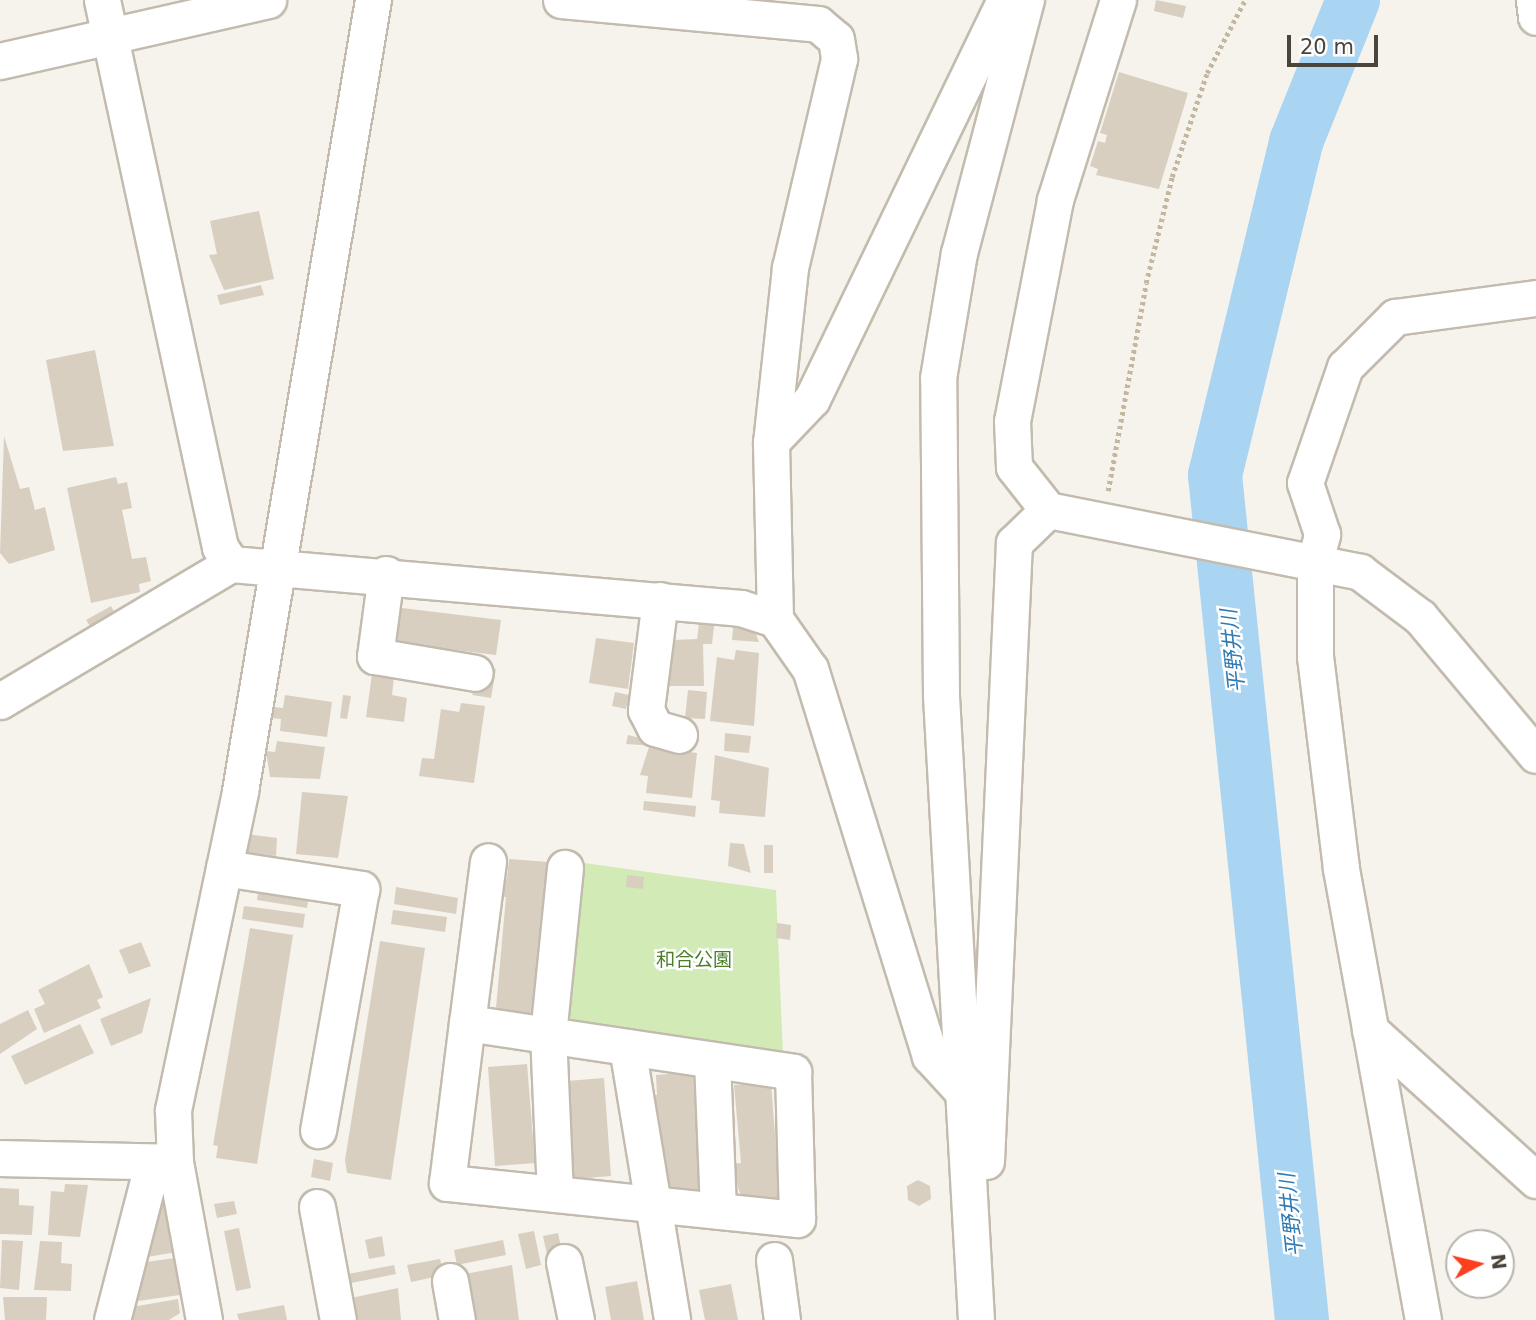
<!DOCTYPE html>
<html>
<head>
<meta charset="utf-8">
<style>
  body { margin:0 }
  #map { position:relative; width:1536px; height:1320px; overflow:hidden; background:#f6f3ec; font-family:"DejaVu Sans","Noto Sans JP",sans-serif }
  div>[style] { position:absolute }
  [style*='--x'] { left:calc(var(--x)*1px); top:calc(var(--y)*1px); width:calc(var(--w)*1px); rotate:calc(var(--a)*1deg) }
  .green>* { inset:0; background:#d2eab5 }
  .river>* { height:54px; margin:-27px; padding:0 27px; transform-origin:27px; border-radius:27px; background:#a9d4f2 }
  .building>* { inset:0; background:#d8cfc1 }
  .path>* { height:4.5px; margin-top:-2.25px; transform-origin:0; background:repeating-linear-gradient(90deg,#c4b79f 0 3.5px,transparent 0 7px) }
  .roads { filter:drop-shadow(2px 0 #c2bbae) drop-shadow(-2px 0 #c2bbae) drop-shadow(0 2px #c2bbae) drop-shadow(0 -2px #c2bbae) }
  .minor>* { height:35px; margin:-17.5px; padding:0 17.5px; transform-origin:17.5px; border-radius:17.5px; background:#fff }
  span { translate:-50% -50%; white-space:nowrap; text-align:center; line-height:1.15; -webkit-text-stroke:5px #fff; paint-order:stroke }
  .park-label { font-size:19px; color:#4a7f2a }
  .water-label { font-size:21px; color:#2e7ab2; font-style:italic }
  .north { position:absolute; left:1445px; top:1229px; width:70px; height:70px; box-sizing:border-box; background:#fff; border:2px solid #b7b4b0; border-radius:50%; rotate:83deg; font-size:19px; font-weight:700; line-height:28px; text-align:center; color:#4b4439 }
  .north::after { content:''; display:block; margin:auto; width:24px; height:32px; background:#fc3f1d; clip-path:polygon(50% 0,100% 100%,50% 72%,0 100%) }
  .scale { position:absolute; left:1287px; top:35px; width:91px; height:32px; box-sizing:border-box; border:4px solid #4b4439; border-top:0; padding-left:9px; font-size:21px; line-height:24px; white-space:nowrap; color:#4b4439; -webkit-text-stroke:5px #fff; paint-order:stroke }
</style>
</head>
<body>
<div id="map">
  <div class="green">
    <div style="clip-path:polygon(577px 862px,776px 890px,783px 1056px,560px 1023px)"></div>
  </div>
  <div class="river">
    <div style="--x:1302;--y:1320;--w:849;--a:-95.88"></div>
    <div style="--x:1215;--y:475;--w:343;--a:-76.3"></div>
    <div style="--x:1296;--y:142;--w:153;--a:-68.1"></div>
  </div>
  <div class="building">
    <div style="clip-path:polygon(1156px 0,1186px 6px,1183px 18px,1154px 11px)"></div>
    <div style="clip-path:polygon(1119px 72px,1188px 93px,1159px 189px,1096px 175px,1098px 169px,1090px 166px,1098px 141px,1105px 143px,1107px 135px,1100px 133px)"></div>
    <div style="clip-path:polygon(259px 211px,274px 279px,224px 290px,209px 255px,217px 254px,210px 221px)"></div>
    <div style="clip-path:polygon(261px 285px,264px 295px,220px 305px,217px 295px)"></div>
    <div style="clip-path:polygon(95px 350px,114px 446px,63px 451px,46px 360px)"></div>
    <div style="clip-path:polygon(4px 436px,20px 489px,29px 487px,35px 510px,45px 507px,55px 550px,9px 564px,0 553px)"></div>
    <div style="clip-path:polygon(116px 477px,118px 484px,127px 482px,132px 508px,122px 510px,132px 559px,146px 557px,151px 581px,139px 584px,140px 592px,91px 603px,67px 488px)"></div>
    <div style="clip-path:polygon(111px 606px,117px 617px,93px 631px,86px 620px)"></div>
    <div style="clip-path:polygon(394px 607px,501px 620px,496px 655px,390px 642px)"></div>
    <div style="clip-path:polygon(700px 616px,715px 618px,712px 644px,703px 644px,704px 686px,666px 686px,673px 640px,697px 639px)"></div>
    <div style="clip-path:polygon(734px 618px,750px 619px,759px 642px,732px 640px)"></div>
    <div style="clip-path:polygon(596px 638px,634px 643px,628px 689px,589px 683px)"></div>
    <div style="clip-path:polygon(736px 650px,759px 653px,754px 726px,710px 721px,717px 657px,734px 660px)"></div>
    <div style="clip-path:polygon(485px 667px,496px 669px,491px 698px,472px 695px)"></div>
    <div style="clip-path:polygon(372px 674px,394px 677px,392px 695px,407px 698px,404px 722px,366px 717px)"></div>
    <div style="clip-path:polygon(688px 690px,707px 692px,705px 719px,685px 718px)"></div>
    <div style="clip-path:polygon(615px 692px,629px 695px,626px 709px,612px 706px)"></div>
    <div style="clip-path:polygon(285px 695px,332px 702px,327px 737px,280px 731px,281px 719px,271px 718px,273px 707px,283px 708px)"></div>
    <div style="clip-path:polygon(343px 695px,351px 696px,347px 719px,340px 718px)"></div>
    <div style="clip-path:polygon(461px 703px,485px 706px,474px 783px,419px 776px,422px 758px,434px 759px,441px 709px,459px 712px)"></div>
    <div style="clip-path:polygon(725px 733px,751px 736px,749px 753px,724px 751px)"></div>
    <div style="clip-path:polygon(628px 735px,656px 742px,656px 746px,626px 744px)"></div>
    <div style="clip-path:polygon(277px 741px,325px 747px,320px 779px,270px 777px,266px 751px,275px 752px)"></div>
    <div style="clip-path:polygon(649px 747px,697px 753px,692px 798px,646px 793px,648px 776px,640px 775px)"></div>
    <div style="clip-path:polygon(715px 755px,769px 768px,765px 817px,719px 813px,720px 801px,711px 800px)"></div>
    <div style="clip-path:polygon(302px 792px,348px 796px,338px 858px,296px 854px)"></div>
    <div style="clip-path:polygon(644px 801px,696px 806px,695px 817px,643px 810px)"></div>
    <div style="clip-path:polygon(247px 834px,277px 838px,276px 856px,244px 852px)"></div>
    <div style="clip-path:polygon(730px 843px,744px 844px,751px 873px,728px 866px)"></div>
    <div style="clip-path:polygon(764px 845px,773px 845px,773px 873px,764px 873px)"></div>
    <div style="clip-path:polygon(509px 859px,549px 862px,535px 1022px,495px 1019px,506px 897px,490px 896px,492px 878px,507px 879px)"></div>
    <div style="clip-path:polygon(627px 875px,644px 877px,643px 889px,626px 887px)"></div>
    <div style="clip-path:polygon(259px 887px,309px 895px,307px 908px,257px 900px)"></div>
    <div style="clip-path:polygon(396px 887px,458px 898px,456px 914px,394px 904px)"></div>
    <div style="clip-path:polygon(244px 906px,305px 914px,303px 928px,242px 919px)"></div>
    <div style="clip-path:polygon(393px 910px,447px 917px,445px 932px,391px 924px)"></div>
    <div style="clip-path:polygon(777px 923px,791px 925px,790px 940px,776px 938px)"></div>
    <div style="clip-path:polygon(250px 928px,293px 935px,257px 1164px,216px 1158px,218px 1146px,213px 1145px)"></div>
    <div style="clip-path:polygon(380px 941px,425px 948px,391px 1180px,347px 1173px,345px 1160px)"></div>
    <div style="clip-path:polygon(141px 942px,151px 966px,129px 974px,119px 950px)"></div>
    <div style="clip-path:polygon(89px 964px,103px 997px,97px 1000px,101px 1008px,44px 1033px,34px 1009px,45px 1004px,38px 990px)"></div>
    <div style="clip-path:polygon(151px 998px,142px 1033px,111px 1046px,100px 1019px)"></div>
    <div style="clip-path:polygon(28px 1010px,37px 1029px,0 1054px,0 1024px)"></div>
    <div style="clip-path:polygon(80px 1024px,94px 1053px,25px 1085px,11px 1056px)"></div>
    <div style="clip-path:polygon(527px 1064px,535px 1163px,495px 1166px,488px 1067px)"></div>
    <div style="clip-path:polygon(693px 1072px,702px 1190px,665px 1193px,659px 1114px,641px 1115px,640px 1096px,657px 1095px,656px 1075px)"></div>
    <div style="clip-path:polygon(604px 1078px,611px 1176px,574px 1179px,567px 1081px)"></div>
    <div style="clip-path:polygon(771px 1082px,780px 1199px,743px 1202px,730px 1164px,741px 1163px,734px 1085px)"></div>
    <div style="clip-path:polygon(314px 1159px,333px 1163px,330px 1181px,311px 1177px)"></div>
    <div style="clip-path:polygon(918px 1180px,930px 1186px,931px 1199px,919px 1206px,908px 1200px,907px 1186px)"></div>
    <div style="clip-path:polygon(65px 1184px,88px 1185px,80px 1237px,48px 1235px,51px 1191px,64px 1192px)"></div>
    <div style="clip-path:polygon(0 1188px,19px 1189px,19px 1205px,34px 1206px,32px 1235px,0 1234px)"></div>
    <div style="clip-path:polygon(168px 1195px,177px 1252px,147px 1257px,144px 1233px,153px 1198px)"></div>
    <div style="clip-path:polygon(234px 1201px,237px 1214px,217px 1218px,214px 1204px)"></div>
    <div style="clip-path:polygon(239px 1228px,251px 1288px,236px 1291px,224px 1231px)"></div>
    <div style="clip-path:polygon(534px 1231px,541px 1265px,526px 1269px,518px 1234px)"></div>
    <div style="clip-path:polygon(558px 1233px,564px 1261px,549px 1264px,543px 1236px)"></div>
    <div style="clip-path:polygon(382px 1236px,385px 1256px,369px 1259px,365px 1240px)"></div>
    <div style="clip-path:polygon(2px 1240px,23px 1241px,19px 1290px,0 1288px)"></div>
    <div style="clip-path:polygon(503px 1240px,506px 1255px,457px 1265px,454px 1250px)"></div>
    <div style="clip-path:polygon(40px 1241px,62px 1242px,61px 1263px,72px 1264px,71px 1291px,34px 1290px)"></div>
    <div style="clip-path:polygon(175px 1258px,180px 1295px,138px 1301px,139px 1263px)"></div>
    <div style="clip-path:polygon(440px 1259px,444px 1275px,411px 1282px,407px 1265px)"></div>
    <div style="clip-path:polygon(394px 1265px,396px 1274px,341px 1285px,338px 1276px)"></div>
    <div style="clip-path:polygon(512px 1265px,519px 1320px,474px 1320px,465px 1274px)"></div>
    <div style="clip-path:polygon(637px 1281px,644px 1320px,611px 1320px,605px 1287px)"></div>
    <div style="clip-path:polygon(731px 1284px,738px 1320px,705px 1320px,699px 1290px)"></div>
    <div style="clip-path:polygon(398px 1288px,401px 1320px,356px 1320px,351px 1298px)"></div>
    <div style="clip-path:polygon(3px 1297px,47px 1297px,46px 1320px,5px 1320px)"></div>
    <div style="clip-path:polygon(178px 1299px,180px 1313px,169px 1320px,128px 1320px,126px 1308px)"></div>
    <div style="clip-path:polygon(284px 1305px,287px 1320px,239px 1320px,237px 1314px)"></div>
  </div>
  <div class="path">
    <div style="--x:1108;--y:491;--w:211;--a:-79.6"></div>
    <div style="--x:1146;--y:283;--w:109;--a:-76.2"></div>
    <div style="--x:1172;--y:177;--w:110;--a:-71.4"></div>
    <div style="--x:1207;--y:73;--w:82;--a:-62.5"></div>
  </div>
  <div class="roads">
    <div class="minor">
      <div style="--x:102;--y:0;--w:560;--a:77.83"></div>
      <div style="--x:220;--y:547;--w:20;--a:57"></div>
      <div style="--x:561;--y:0;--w:258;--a:5.3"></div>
      <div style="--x:818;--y:24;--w:23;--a:40"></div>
      <div style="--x:836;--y:39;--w:20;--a:81"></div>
      <div style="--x:839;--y:59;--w:215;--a:103.2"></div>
      <div style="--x:790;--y:268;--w:175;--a:96.2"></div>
      <div style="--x:1118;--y:0;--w:210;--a:107.5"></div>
      <div style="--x:1055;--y:200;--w:225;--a:101"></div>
      <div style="--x:1012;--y:421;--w:46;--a:87.5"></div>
      <div style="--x:1014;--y:467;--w:55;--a:51.7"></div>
      <div style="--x:1048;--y:510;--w:318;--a:11.2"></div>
      <div style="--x:1360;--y:572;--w:75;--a:36.9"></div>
      <div style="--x:1420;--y:617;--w:180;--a:50"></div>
      <div style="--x:1534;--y:0;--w:17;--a:83"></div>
      <div style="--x:0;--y:61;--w:275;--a:-12.8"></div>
      <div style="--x:386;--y:574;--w:83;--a:97.6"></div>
      <div style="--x:375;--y:656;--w:101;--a:9.6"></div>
      <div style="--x:660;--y:600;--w:111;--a:97.3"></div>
      <div style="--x:646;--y:710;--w:20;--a:63"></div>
      <div style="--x:655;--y:728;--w:25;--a:16"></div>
      <div style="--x:0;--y:701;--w:269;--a:-30.7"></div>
      <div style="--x:231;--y:564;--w:512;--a:4.93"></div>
      <div style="--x:741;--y:608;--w:36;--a:18"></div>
      <div style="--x:224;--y:868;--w:139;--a:8.7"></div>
      <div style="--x:361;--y:889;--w:245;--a:100.1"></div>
      <div style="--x:467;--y:1023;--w:330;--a:8.5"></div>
      <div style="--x:793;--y:1072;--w:147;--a:88.4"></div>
      <div style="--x:797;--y:1219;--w:352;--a:-174.1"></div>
      <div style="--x:447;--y:1183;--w:161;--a:-82.9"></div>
      <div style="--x:467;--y:1023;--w:163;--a:-82.6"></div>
      <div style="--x:1370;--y:1030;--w:224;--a:42.1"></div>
      <div style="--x:627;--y:1047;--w:277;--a:80.6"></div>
      <div style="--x:712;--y:1060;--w:151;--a:87.7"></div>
      <div style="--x:963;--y:1092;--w:49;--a:-132.5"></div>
      <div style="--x:930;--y:1056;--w:405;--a:-107.2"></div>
      <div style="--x:810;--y:669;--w:61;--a:-125"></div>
      <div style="--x:775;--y:619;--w:177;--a:-91.3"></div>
      <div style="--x:771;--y:442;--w:59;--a:-46.4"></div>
      <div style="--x:812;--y:399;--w:443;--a:-64.2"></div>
      <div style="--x:0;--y:1158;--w:175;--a:1.3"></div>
      <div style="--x:986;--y:1161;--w:619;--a:-87.41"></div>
      <div style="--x:1014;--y:543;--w:47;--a:-44.1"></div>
      <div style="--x:555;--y:1194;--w:159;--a:-92.5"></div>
      <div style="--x:548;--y:1035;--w:168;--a:-84.2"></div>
      <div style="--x:317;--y:1207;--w:115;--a:79.5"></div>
      <div style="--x:774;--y:1260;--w:61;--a:82.4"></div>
      <div style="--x:564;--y:1262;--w:59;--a:78.3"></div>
      <div style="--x:450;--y:1281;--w:40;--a:80"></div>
      <div style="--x:112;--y:1320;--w:163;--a:-75.5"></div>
      <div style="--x:204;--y:1320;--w:161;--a:-100.4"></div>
      <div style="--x:175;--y:1162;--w:52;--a:-92.2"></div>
      <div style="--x:173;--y:1110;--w:326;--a:-78.1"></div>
      <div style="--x:240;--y:791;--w:802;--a:-80.46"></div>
      <div style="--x:976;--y:1320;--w:626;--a:-93.21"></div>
      <div style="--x:941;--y:695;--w:317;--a:-90.5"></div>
      <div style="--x:938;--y:378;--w:127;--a:-80.5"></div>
      <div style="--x:959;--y:253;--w:262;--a:-75.2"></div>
      <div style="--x:1423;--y:1320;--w:459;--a:-100.3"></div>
      <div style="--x:1341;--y:868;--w:213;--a:-97"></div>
      <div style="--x:1315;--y:657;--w:96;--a:-90"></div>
      <div style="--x:1315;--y:561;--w:28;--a:-75"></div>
      <div style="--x:1322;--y:534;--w:54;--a:-108.4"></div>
      <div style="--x:1305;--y:483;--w:123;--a:-71"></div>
      <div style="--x:1345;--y:367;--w:71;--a:-45"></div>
      <div style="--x:1395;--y:317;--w:142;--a:-7.7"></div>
    </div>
  </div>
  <div class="park-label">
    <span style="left:694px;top:960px">和合公園</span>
  </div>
  <div class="water-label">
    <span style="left:1233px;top:651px;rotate:-96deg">平野井川</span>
    <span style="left:1291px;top:1215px;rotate:-96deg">平野井川</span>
  </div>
  <div class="north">N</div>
  <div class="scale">20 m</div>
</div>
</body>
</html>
